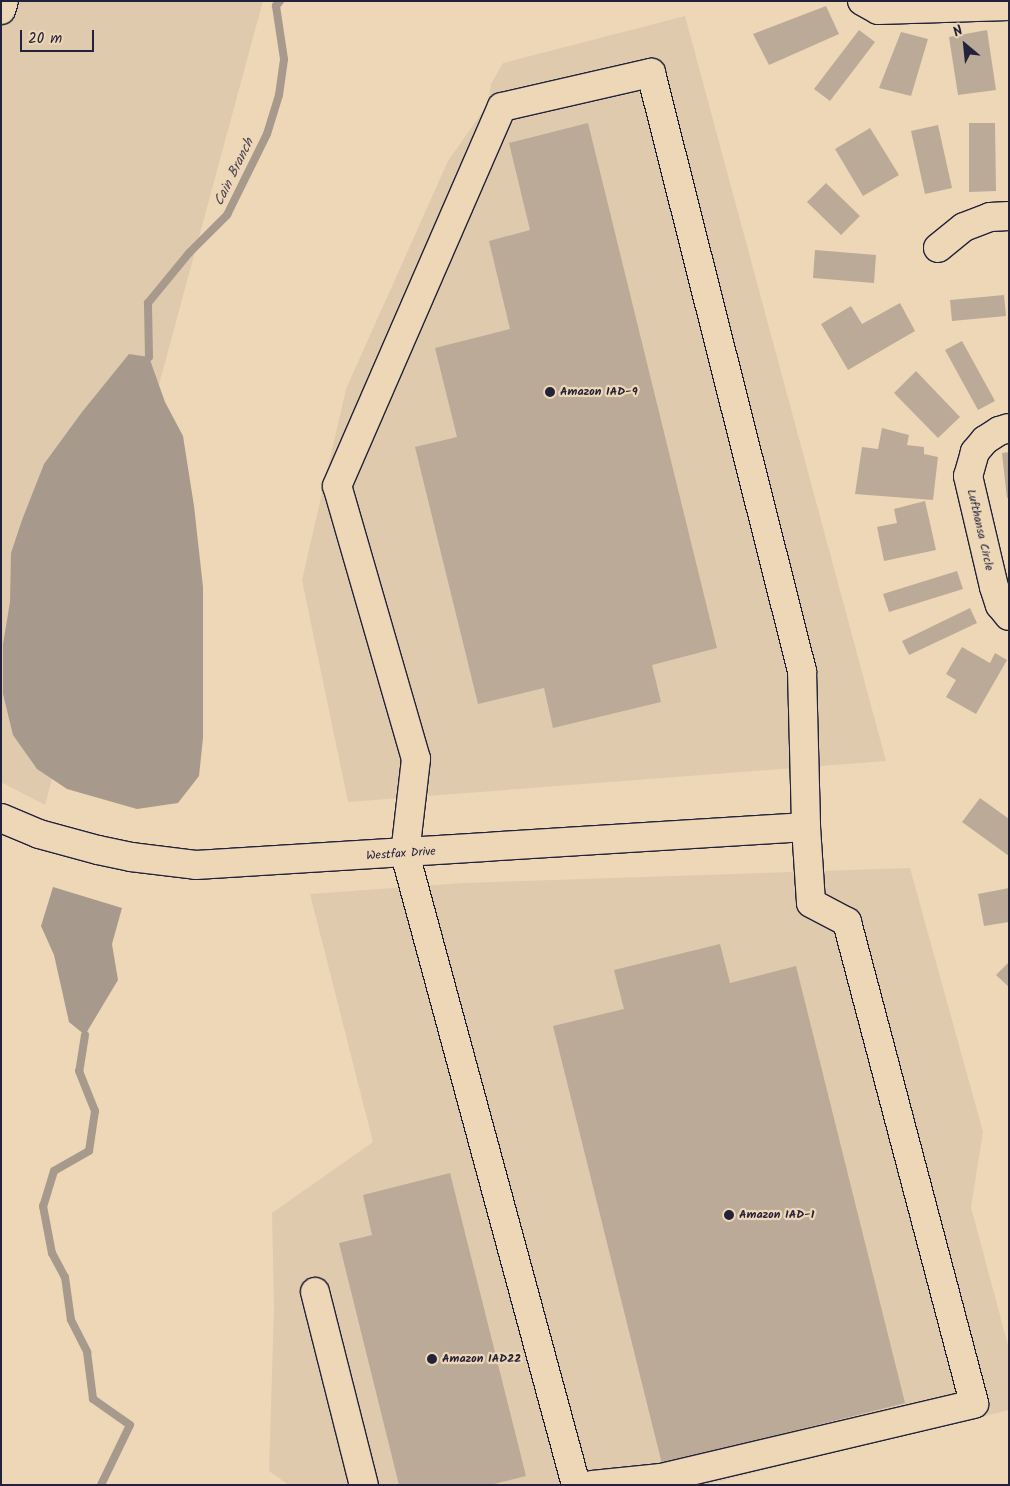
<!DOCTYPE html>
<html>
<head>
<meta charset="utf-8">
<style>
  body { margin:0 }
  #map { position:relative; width:1010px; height:1486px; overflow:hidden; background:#eed7b7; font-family:Kalam,sans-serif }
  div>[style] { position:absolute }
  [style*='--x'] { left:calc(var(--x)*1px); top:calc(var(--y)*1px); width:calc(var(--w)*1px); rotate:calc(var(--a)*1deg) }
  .built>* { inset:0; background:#dfcaae }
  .water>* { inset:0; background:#a8998d }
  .stream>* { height:8px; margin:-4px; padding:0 4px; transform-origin:4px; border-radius:4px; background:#a8998d }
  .building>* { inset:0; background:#bbaa98 }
  .roads { filter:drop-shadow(1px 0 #22223b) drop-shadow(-1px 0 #22223b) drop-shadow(0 1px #22223b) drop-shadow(0 -1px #22223b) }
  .minor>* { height:28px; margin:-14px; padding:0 14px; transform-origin:14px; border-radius:14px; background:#eed7b7 }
  .dots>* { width:14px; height:14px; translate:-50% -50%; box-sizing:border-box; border:2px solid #eed7b7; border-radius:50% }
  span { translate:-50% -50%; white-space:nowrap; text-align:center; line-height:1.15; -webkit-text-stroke:4.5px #eed7b7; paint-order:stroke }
  .poi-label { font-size:12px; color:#22223b; font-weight:700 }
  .left { translate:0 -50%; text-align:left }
  .street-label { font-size:12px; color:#22223b }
  .water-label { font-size:14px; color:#4a4654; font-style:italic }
  .frame { position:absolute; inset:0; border:2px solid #22223b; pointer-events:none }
  .north { position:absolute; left:940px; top:20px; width:50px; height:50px; -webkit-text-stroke:4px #eed7b7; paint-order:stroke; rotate:332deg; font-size:14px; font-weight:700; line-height:20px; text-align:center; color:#22223b }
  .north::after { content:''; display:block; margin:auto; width:18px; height:22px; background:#22223b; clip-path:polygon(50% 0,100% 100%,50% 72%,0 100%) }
  .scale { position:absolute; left:20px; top:30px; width:74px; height:22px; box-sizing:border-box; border:2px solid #22223b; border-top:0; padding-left:6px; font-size:15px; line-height:18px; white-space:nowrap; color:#22223b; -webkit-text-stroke:4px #eed7b7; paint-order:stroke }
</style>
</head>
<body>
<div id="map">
  <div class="built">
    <div style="clip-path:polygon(1px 1px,263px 1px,45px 805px,1px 782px)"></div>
    <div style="clip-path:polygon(685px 16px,886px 761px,348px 802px,302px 580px,346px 389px,448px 161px,488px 104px,491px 84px,503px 63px)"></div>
    <div style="clip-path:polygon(910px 868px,983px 1132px,971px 1207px,1009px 1349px,1009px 1410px,704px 1485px,289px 1485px,269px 1471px,274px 1308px,272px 1213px,373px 1142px,310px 894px,463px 883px)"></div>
  </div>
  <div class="water">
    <div style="clip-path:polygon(129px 354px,149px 357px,165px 402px,183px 436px,194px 506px,203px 587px,203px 738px,199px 776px,178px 803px,137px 809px,67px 789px,37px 769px,13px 735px,3px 694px,3px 644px,10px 602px,11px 553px,22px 520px,44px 464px,82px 412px)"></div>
    <div style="clip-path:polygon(53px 887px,122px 908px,112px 944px,118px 980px,85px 1035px,69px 1022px,54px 955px,41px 926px)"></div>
  </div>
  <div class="stream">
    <div style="--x:149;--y:357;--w:54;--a:-91.1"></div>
    <div style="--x:148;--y:303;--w:65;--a:-50.6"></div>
    <div style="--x:189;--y:253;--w:54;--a:-45"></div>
    <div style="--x:227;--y:215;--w:90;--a:-63.7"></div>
    <div style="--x:267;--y:134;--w:41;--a:-72.9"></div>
    <div style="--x:279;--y:95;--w:36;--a:-82"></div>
    <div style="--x:284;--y:59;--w:54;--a:-98.6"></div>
    <div style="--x:276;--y:6;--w:6;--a:-51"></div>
    <div style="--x:85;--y:1035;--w:36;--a:99"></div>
    <div style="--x:79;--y:1071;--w:43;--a:68.2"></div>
    <div style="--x:95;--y:1111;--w:40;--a:98.5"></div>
    <div style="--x:89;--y:1151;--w:40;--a:150.3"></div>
    <div style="--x:54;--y:1171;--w:37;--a:107"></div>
    <div style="--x:43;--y:1206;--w:48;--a:79.2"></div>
    <div style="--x:52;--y:1253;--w:27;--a:62"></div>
    <div style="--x:65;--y:1277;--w:43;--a:82.1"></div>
    <div style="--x:71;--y:1320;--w:36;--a:63"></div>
    <div style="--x:87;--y:1352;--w:47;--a:82.7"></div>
    <div style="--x:93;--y:1399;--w:45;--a:35.1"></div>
    <div style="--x:130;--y:1425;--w:67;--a:115.8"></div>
  </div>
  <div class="building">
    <div style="clip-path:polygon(826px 6px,839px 34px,769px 65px,753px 34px)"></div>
    <div style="clip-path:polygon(859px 30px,875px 42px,830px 101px,814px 89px)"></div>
    <div style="clip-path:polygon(987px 30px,996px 90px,958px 95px,949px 37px)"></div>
    <div style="clip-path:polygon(901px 32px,928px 39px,911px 96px,879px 88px)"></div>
    <div style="clip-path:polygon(588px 123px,717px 648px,652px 665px,661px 702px,553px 728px,544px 688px,478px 704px,415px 447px,457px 437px,435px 348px,510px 329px,489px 241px,530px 230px,509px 143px)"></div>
    <div style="clip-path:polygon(969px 123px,995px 123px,996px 191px,969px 192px)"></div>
    <div style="clip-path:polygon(938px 125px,952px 188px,925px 194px,911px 131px)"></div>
    <div style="clip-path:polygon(870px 128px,899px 175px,863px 196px,835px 149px)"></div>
    <div style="clip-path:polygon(826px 183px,860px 216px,841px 235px,807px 202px)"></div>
    <div style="clip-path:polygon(815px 250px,876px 255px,874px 283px,813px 278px)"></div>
    <div style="clip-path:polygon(1004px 295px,1006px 316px,952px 321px,950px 300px)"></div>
    <div style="clip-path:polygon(900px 303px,915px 331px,848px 370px,821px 324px,851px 306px,862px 324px)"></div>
    <div style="clip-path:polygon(962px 341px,995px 401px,978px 410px,945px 350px)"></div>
    <div style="clip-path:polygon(916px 371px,960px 417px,938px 438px,894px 393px)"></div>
    <div style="clip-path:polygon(882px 428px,909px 435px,907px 445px,924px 447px,924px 454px,938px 457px,933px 500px,855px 494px,862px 447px,878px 449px)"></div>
    <div style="clip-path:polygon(1009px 452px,1009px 498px,1007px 498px,1002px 453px)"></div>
    <div style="clip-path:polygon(925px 501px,936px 550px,884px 561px,877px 527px,897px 523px,894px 509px)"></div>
    <div style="clip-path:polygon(957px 571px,963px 589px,889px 612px,883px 594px)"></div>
    <div style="clip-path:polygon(970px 608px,977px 623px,909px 655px,902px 641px)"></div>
    <div style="clip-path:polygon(962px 647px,990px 663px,995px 653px,1007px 660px,976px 714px,946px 697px,956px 680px,946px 674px)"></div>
    <div style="clip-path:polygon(980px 798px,1009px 819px,1009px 856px,962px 822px)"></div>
    <div style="clip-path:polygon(1009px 888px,1009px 922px,984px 926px,978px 894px)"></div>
    <div style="clip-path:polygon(720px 944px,730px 983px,796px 966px,905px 1403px,662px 1464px,553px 1026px,624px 1009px,614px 970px)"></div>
    <div style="clip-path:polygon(1009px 962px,1009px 987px,996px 975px)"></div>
    <div style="clip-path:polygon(450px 1173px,526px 1476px,490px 1485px,399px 1485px,339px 1243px,372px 1235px,363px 1195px)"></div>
  </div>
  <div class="roads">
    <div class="minor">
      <div style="--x:862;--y:1;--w:18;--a:29"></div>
      <div style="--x:878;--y:10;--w:131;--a:-1.7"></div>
      <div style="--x:1;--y:10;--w:9;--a:-72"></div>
      <div style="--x:938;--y:248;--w:33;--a:-39"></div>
      <div style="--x:964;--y:227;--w:28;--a:-21"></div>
      <div style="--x:990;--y:217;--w:19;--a:-3"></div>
      <div style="--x:1009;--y:428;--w:10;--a:163"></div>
      <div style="--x:999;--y:431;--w:17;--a:147"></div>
      <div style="--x:985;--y:440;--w:16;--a:130"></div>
      <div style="--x:975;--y:452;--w:25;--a:106"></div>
      <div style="--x:968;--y:476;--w:114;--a:76.8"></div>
      <div style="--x:994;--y:587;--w:19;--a:72"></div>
      <div style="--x:1000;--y:605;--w:14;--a:51"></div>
      <div style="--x:1;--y:818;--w:41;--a:22.8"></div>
      <div style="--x:39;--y:834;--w:61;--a:15.2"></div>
      <div style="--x:98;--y:850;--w:34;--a:12"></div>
      <div style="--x:131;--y:857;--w:65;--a:7"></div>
      <div style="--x:196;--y:865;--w:611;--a:-3.56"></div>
      <div style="--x:315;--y:1292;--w:199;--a:75.8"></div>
      <div style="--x:576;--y:1485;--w:654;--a:-105.16"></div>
      <div style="--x:405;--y:854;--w:96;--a:-83.4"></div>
      <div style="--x:416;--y:759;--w:284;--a:-106.1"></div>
      <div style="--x:337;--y:486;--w:413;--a:-66.5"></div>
      <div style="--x:502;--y:107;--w:153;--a:-12.9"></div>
      <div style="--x:651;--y:73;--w:617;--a:75.83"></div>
      <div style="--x:802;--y:671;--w:156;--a:88.5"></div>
      <div style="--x:806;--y:827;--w:76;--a:86.2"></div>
      <div style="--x:811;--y:903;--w:41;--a:27.8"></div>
      <div style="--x:847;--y:922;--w:498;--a:75.2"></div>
      <div style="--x:974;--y:1404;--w:322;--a:166.7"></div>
      <div style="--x:661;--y:1478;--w:69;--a:174.2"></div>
    </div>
  </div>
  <div class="dots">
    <div style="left:550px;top:392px;background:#22223b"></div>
    <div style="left:729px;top:1215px;background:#22223b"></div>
    <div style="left:432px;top:1359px;background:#22223b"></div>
  </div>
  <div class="poi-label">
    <span class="left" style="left:560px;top:392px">Amazon IAD-9</span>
    <span class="left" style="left:739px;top:1215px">Amazon IAD-1</span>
    <span class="left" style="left:442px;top:1359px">Amazon IAD22</span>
  </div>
  <div class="street-label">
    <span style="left:980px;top:530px;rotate:77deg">Lufthansa Circle</span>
    <span style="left:401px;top:854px;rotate:-4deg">Westfax Drive</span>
  </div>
  <div class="water-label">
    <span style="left:234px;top:172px;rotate:-64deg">Cain Branch</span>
  </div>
  <div class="frame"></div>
  <div class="north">N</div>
  <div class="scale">20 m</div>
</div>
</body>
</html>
